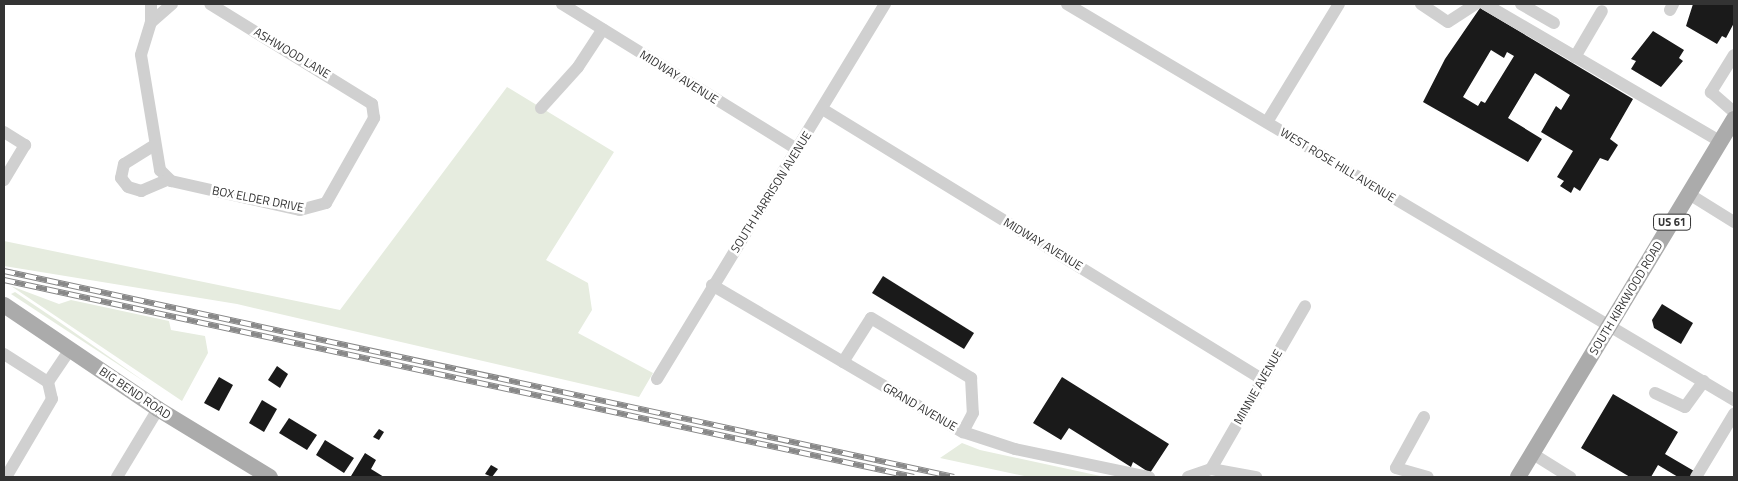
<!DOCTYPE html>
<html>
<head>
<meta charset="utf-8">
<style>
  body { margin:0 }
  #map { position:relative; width:1738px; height:481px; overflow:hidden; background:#fff; font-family:"Titillium Web",sans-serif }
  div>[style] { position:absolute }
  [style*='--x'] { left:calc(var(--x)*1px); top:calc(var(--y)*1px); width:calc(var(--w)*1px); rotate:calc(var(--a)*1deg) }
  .green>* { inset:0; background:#e6ecdf }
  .building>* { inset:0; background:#1a1a1a }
  .minor>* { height:12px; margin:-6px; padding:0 6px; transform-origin:6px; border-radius:6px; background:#d0d0d0 }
  .major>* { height:16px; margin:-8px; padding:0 8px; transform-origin:8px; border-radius:8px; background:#ababab }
  .rail>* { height:5.5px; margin-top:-2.75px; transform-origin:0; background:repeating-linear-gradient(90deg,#fff 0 11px,#888 0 22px); box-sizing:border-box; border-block:1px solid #888 }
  span { translate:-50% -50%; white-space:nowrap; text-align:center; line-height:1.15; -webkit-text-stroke:5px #fff; paint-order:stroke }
  .shield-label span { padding:1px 4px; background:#fff; border:1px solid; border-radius:4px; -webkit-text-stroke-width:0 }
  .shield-label { font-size:11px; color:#333; font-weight:700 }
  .street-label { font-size:12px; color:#333 }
  .frame { position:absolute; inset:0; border:5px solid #333; pointer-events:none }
</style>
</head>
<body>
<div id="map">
  <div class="green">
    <div style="clip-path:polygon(507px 87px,614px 152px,546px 260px,588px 283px,592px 310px,578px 333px,653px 373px,639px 397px,237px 304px,4px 266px,4px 241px,340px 310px)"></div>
    <div style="clip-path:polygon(11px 286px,59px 304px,71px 300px,169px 321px,171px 330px,205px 336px,208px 353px,182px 401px)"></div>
    <div style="clip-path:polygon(15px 292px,58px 321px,148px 384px,11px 294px)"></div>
    <div style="clip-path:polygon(962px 443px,980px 450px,1105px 477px,1029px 477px,940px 458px)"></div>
  </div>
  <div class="building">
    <div style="clip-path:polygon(1693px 4px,1734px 4px,1734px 23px,1726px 38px,1722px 36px,1717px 44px,1686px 26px)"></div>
    <div style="clip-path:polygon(evenodd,1480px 8px,1633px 99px,1610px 139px,1618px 145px,1608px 161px,1600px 158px,1580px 191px,1574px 187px,1571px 193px,1560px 186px,1564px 181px,1557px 177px,1573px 151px,1541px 132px,1556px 106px,1561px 110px,1570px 95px,1535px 73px,1508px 118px,1542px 139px,1528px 162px,1423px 102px,1445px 59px,1480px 8px,1491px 50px,1504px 58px,1507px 52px,1514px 56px,1485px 103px,1481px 101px,1478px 106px,1463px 97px,1491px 50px)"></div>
    <div style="clip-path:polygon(1653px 31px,1684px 50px,1679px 58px,1683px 61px,1661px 87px,1631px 69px,1636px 61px,1631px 59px)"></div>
    <div style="clip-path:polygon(883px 276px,974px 333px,964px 349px,872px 293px)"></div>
    <div style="clip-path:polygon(1662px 304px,1693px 323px,1681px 344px,1654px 328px,1652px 320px)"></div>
    <div style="clip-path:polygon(277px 366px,288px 374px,280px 388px,268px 380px)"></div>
    <div style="clip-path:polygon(219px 377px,233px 385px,219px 411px,204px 403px)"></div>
    <div style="clip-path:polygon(1062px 377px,1169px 444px,1150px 473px,1133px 462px,1131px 467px,1069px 428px,1061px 440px,1033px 423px)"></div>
    <div style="clip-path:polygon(1613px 394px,1678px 432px,1665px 454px,1694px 471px,1690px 477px,1678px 477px,1658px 465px,1651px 477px,1630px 477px,1581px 448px)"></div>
    <div style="clip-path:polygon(262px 400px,277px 409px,264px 432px,249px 423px)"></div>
    <div style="clip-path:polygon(289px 418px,317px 435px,307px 450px,279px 433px)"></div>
    <div style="clip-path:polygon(379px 429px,384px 432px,379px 440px,373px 437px)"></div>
    <div style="clip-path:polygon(325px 440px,354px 458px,344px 473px,316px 455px)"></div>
    <div style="clip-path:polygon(365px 453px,376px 460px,371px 469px,384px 477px,351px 476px)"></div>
    <div style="clip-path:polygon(491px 465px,498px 469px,492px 477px,485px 474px)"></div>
  </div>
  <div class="minor">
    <div style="--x:151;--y:4;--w:18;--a:90"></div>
    <div style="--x:172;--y:4;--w:28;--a:139"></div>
    <div style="--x:151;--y:22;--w:34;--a:107"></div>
    <div style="--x:141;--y:55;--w:117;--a:80.6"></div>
    <div style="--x:160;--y:170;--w:16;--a:45"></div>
    <div style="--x:171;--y:181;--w:132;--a:12.7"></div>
    <div style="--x:300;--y:210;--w:27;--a:-15"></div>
    <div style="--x:326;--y:203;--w:98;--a:-60.5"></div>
    <div style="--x:374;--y:118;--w:14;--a:-98"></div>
    <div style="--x:372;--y:104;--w:190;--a:-148.3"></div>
    <div style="--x:562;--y:4;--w:276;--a:31.7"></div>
    <div style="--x:1067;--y:4;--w:776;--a:30.7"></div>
    <div style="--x:1421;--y:4;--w:32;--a:34"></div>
    <div style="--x:1448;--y:22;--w:33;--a:-33"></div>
    <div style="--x:1485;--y:4;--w:273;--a:30.3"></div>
    <div style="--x:1521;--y:4;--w:38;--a:30"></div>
    <div style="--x:1670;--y:10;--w:7;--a:-63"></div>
    <div style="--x:1734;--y:55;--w:44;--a:121.9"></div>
    <div style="--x:1711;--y:92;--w:30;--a:41"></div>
    <div style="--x:1575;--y:57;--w:53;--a:-59.6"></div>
    <div style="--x:541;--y:108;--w:55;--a:-47.9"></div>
    <div style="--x:578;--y:67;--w:45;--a:-56.7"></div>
    <div style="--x:824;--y:110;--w:514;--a:31.56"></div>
    <div style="--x:1267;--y:122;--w:138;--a:-58.6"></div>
    <div style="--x:4;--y:132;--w:25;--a:32"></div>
    <div style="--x:25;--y:145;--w:41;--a:121"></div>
    <div style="--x:153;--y:146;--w:34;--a:148"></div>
    <div style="--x:124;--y:164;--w:14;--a:102"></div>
    <div style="--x:121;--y:178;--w:11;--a:52"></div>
    <div style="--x:128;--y:187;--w:14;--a:17"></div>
    <div style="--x:141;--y:191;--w:30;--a:-23"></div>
    <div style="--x:1689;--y:194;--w:53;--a:31.9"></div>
    <div style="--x:712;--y:285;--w:291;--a:30.4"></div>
    <div style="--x:963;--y:432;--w:55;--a:18.1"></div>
    <div style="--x:1015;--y:449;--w:137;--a:11.8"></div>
    <div style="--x:4;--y:354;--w:52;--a:32.5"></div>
    <div style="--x:48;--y:382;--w:17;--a:77"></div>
    <div style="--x:52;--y:399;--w:91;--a:120.5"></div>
    <div style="--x:843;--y:362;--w:52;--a:-57.5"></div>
    <div style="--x:871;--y:318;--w:117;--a:31"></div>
    <div style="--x:971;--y:378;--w:35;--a:87"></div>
    <div style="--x:973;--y:413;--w:21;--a:118"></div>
    <div style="--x:657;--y:379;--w:439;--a:-58.7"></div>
    <div style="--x:48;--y:382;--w:40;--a:-56"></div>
    <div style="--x:1655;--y:393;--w:33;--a:25"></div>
    <div style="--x:1685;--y:407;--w:32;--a:-54"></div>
    <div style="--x:1424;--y:417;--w:58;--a:118.8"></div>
    <div style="--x:1396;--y:468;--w:33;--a:16"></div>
    <div style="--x:1533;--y:454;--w:44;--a:31.9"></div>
    <div style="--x:1211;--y:469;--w:188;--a:-60"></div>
    <div style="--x:117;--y:477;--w:79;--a:-58.9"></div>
    <div style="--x:1188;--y:477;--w:24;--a:-19"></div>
    <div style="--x:1211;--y:469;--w:46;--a:10.1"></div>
    <div style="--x:1696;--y:477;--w:74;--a:-58.9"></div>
  </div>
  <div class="major">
    <div style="--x:4;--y:305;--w:186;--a:34"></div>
    <div style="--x:158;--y:409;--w:131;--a:31.3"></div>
    <div style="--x:1518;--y:477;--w:418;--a:-58.9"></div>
  </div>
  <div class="rail">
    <div style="--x:4;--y:271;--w:972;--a:12.23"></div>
    <div style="--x:4;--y:280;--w:931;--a:12.22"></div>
  </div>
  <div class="shield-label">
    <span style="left:1672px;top:222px">US 61</span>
  </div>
  <div class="street-label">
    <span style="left:292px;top:53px;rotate:31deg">ASHWOOD LANE</span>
    <span style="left:679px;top:77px;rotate:32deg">MIDWAY AVENUE</span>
    <span style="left:1338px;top:165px;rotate:31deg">WEST ROSE HILL AVENUE</span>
    <span style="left:771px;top:192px;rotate:-58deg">SOUTH HARRISON AVENUE</span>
    <span style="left:258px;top:199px;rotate:11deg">BOX ELDER DRIVE</span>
    <span style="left:1043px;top:244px;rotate:31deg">MIDWAY AVENUE</span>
    <span style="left:1626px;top:298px;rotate:-59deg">SOUTH KIRKWOOD ROAD</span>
    <span style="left:1258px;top:387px;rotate:-60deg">MINNIE AVENUE</span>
    <span style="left:135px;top:393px;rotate:34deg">BIG BEND ROAD</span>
    <span style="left:920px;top:407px;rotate:30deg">GRAND AVENUE</span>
  </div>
  <div class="frame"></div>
</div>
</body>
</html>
